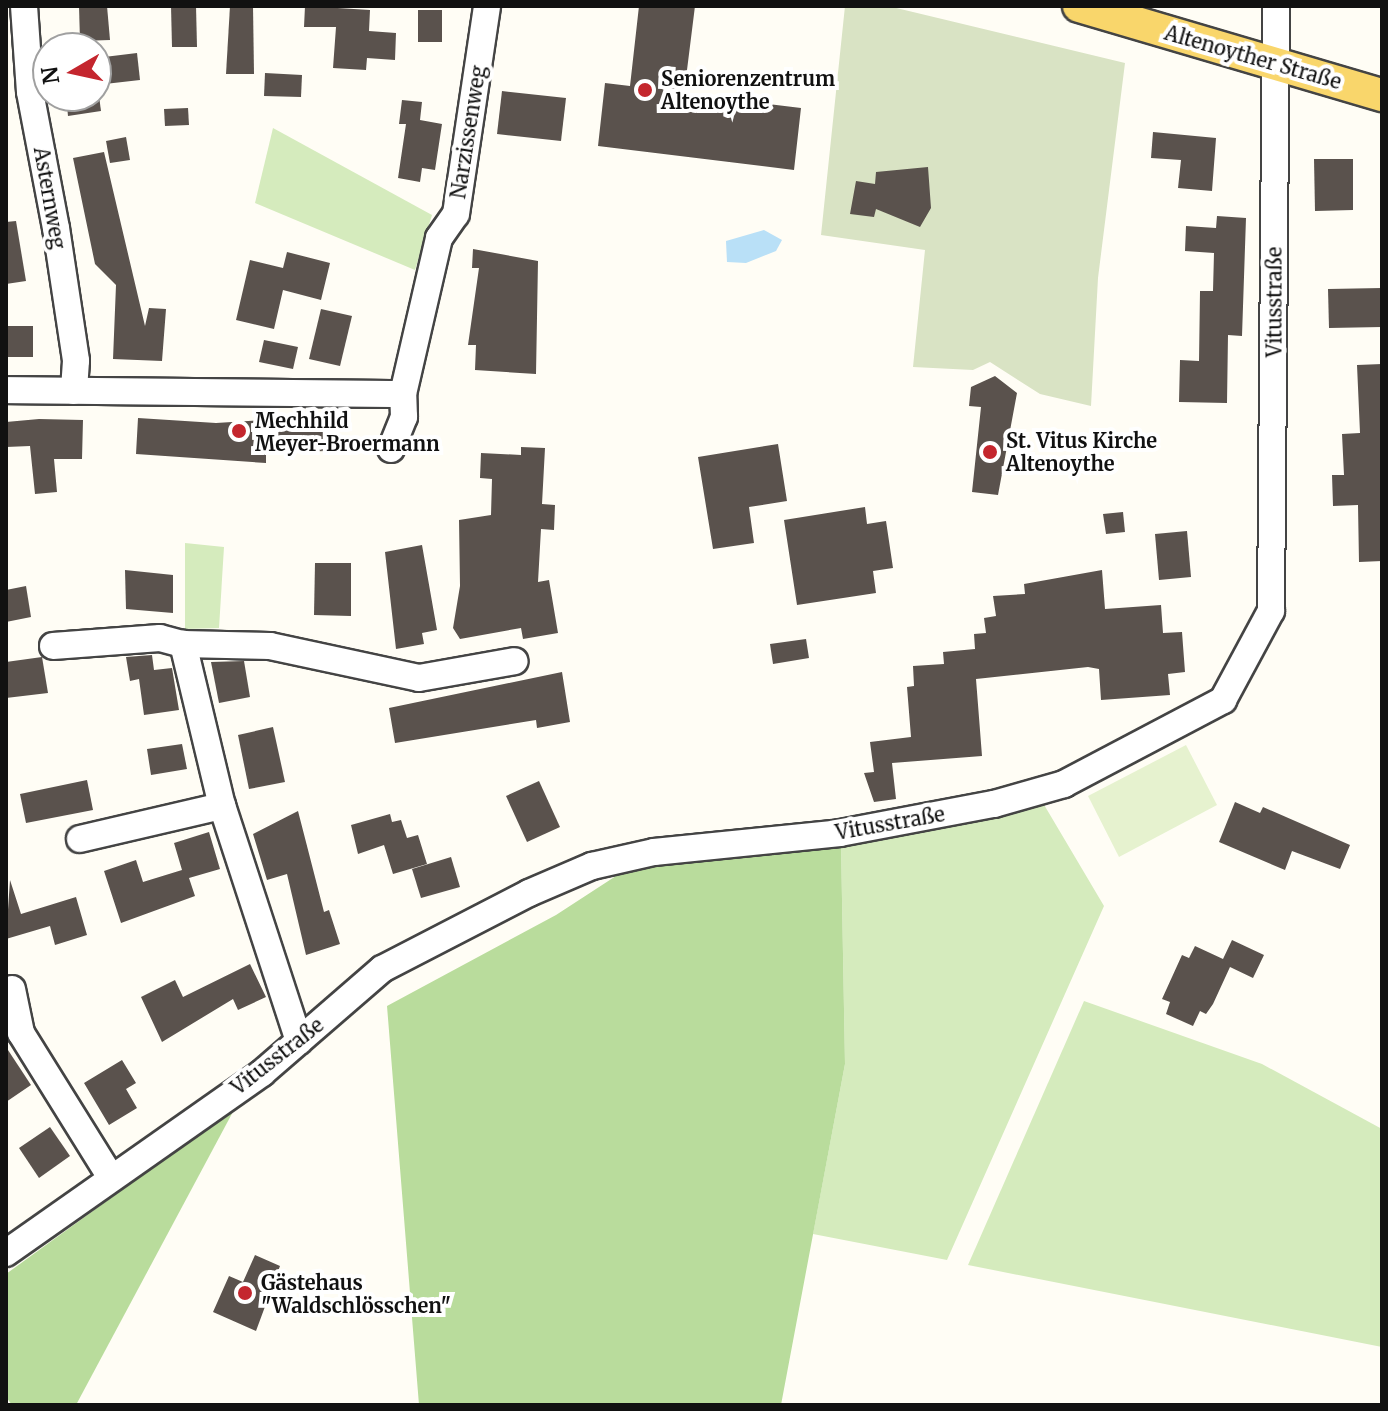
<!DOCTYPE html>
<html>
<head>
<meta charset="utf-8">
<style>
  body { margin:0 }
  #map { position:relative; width:1388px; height:1411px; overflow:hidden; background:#fffdf5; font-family:Merriweather,serif }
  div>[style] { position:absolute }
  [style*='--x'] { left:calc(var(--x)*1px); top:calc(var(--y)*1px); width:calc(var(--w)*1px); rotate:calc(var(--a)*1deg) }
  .green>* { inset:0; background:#d5ebbd }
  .forest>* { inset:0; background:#b9dc9c }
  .cemetery>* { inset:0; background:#d9e3c4 }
  .pitch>* { inset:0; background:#e6f2cf }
  .water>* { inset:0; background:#b9e0f7 }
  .building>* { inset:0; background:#5a524d }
  .roads { filter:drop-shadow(2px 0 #444) drop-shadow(-2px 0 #444) drop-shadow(0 2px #444) drop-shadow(0 -2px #444) }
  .minor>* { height:26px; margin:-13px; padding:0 13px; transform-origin:13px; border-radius:13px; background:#fff }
  .major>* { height:32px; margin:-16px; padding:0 16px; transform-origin:16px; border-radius:16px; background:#f9d66b }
  .dots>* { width:22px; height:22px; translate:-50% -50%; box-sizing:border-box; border:4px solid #fff; border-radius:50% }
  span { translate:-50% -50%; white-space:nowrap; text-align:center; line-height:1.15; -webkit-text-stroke:8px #fff; paint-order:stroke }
  .street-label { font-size:20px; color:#111 }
  .poi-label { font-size:20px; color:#111; font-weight:700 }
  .left { translate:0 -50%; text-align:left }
  .frame { position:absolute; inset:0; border:8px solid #111; pointer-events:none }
  .north { position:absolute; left:32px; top:32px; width:80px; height:80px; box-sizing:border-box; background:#fff; border:2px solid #a0a0a0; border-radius:50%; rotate:261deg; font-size:22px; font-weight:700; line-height:32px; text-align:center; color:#111 }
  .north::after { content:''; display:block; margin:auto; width:28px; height:36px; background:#c4262e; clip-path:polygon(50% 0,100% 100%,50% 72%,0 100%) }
</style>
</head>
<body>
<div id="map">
  <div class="green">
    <div style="clip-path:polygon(273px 128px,432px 215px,415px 270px,255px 203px)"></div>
    <div style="clip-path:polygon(185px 543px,224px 547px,219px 628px,185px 629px)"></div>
    <div style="clip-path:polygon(1043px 803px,1104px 906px,947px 1260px,813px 1234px,845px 1064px,841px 844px)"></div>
    <div style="clip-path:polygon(1084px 1001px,1262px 1064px,1382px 1129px,1382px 1347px,968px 1265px)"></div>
  </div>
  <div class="forest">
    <div style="clip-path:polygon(841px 844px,845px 1064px,781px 1405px,419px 1405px,387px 1006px,556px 915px,639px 861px)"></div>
    <div style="clip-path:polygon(235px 1108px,76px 1405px,12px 1405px,6px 1397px,6px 1274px)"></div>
  </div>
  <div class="cemetery">
    <div style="clip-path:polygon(845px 6px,888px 6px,1125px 63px,1098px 278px,1091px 406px,1040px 394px,990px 362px,973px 370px,913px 367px,925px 250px,821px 235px)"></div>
  </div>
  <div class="pitch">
    <div style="clip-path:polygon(1186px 745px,1217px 805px,1119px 857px,1088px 796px)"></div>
  </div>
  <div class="water">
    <div style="clip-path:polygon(764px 230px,782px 240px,776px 251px,746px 263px,727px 262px,726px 241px)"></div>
  </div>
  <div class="building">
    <div style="clip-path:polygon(79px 6px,107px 6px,110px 40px,80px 41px)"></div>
    <div style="clip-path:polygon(171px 6px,196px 6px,197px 47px,172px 47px)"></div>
    <div style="clip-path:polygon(230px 6px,253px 6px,254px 74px,226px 74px)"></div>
    <div style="clip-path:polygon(305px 6px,370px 10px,369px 31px,396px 33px,395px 60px,367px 58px,366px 70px,333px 68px,336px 27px,304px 27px)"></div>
    <div style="clip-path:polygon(639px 6px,695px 6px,684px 94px,801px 108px,794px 170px,598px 146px,605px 83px,630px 86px)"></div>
    <div style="clip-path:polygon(418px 10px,442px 10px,442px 42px,418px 42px)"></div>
    <div style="clip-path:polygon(137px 53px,140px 80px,96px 85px,96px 58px)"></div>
    <div style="clip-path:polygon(265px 73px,302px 75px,301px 97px,264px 96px)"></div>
    <div style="clip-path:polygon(502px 91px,566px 98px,561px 141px,497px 134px)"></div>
    <div style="clip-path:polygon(66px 96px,99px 96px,101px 111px,68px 116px)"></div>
    <div style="clip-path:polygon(402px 100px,422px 102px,420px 120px,442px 124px,435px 170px,422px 168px,420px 182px,398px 178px,406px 124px,399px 124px)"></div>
    <div style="clip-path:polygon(188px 108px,189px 125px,165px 126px,164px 109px)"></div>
    <div style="clip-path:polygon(1153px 132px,1216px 138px,1212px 191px,1178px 188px,1181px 160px,1151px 158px)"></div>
    <div style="clip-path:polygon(126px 137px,130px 160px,110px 163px,106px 141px)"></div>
    <div style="clip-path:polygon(104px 152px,145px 326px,149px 308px,166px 309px,162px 361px,113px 359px,116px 285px,95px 264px,73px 158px)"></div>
    <div style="clip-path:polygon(1314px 159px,1353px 159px,1353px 210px,1315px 211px)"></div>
    <div style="clip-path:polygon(928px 167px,931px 208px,920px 227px,876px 209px,874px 217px,850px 214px,856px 181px,875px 184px,876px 172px)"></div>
    <div style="clip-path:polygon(1217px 216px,1246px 218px,1242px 336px,1228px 335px,1227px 403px,1179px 402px,1180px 360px,1199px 361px,1200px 291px,1213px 291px,1214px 253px,1185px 251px,1186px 226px,1216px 228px)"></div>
    <div style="clip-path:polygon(16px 221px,26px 281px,6px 284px,6px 222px)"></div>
    <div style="clip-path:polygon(473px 249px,538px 261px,536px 374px,475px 370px,476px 345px,468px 345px,479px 268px,472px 268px)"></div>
    <div style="clip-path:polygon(287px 252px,330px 263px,321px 300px,283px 290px,274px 329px,236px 320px,250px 260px,283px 268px)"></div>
    <div style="clip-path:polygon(1382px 288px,1382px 327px,1329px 328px,1328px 289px)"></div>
    <div style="clip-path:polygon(321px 309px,352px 316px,340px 366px,309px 359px)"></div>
    <div style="clip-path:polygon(6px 326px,33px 326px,33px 357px,6px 357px)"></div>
    <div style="clip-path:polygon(264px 340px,298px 347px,293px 369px,259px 362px)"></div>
    <div style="clip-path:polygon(1382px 364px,1382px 561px,1359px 562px,1358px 505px,1333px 506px,1332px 475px,1344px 475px,1342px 434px,1360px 433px,1357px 365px)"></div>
    <div style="clip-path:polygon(995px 376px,1017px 393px,998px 495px,972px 492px,981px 407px,969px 406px,971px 387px)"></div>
    <div style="clip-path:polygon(330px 416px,331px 451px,266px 452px,266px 463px,136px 454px,138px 418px,216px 423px)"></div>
    <div style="clip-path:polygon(39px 419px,83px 420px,82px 459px,54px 459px,57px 492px,35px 494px,30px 446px,6px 447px,6px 422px)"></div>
    <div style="clip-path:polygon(778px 444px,787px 501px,749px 507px,754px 543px,713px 549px,698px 457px)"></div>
    <div style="clip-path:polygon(521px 447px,545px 448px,542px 504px,555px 505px,554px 530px,541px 529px,538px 582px,549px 580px,558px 633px,523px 639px,521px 628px,460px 639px,453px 628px,460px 586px,459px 520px,491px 515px,492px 479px,480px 478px,481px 453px,521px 455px)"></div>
    <div style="clip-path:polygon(865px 507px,867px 524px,886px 521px,893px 568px,873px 571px,876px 593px,797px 605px,784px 520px)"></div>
    <div style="clip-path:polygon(1123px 512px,1125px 532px,1106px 534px,1103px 514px)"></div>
    <div style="clip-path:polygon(1187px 531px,1191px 577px,1159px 580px,1155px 534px)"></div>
    <div style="clip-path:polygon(422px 545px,437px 630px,422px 633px,424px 644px,396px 649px,385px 552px)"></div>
    <div style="clip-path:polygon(315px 563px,351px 563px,351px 616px,314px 615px)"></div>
    <div style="clip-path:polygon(125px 570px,173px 575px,173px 613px,126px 609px)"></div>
    <div style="clip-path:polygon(1102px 570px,1105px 609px,1161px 605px,1163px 633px,1182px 632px,1185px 672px,1168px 674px,1170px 695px,1101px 700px,1099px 669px,1088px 667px,976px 679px,982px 756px,892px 763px,896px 799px,874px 802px,864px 773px,874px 772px,870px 742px,911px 737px,907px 687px,914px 686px,913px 666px,944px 664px,943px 652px,975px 649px,974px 634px,986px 633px,984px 618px,996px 616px,993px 596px,1025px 594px,1024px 584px)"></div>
    <div style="clip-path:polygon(26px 586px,31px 617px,6px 622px,6px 590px)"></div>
    <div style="clip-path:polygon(806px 639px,809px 658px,773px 664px,770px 644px)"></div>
    <div style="clip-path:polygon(152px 655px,154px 670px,172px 668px,179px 710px,144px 715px,139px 679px,130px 681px,126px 657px)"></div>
    <div style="clip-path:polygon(42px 657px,48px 693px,6px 698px,6px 662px)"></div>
    <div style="clip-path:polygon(244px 661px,250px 697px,219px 703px,211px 662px)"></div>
    <div style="clip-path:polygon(562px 672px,570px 722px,537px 728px,536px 720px,395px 743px,389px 708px)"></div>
    <div style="clip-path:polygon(273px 727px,285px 782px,249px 789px,238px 735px)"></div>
    <div style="clip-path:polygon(182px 744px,187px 769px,151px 775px,147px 749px)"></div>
    <div style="clip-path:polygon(87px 780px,93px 810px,26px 823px,20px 794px)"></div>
    <div style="clip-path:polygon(539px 781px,560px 827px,527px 842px,506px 796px)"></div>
    <div style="clip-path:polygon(1235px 802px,1260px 813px,1263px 807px,1350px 845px,1340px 869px,1292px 851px,1285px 870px,1219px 842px)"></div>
    <div style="clip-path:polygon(298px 811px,324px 912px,329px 910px,340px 944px,306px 955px,287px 874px,267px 880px,253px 834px)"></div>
    <div style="clip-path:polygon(390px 814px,392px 822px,401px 820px,407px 838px,418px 835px,427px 864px,393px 874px,384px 845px,358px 854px,351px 825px)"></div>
    <div style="clip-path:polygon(209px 832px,220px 869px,189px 878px,195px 896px,121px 923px,104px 871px,136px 860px,143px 882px,182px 870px,174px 843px)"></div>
    <div style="clip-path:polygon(451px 857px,460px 887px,421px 898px,412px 869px)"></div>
    <div style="clip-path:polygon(10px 880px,21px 914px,76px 897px,87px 935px,55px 945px,50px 926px,6px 939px)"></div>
    <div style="clip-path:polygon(1232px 940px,1264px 955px,1253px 978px,1230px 967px,1213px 1004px,1206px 1014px,1200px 1011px,1193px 1026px,1166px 1014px,1170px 1002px,1162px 999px,1182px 955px,1189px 958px,1195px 946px,1223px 959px)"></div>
    <div style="clip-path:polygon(250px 964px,266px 997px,238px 1010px,233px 999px,162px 1042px,141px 997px,175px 980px,183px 997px)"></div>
    <div style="clip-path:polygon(6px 1047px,31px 1085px,6px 1102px)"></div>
    <div style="clip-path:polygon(122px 1060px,136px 1083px,126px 1089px,137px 1108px,109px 1125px,84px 1083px)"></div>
    <div style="clip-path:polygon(50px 1127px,70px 1156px,39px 1178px,19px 1148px)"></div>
    <div style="clip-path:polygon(255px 1255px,280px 1266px,256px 1331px,213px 1312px,229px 1276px,243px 1282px)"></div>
  </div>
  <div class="roads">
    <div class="minor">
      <div style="--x:24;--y:6;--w:86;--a:86"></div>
      <div style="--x:30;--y:92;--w:138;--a:79.2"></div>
      <div style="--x:56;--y:228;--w:134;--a:81.4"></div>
      <div style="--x:76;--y:361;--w:30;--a:94"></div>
      <div style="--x:6;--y:390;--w:397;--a:0.6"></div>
      <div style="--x:391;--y:449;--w:35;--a:-68"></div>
      <div style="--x:404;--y:417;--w:23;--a:-92"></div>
      <div style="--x:403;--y:394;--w:160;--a:-77"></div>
      <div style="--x:439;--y:238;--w:29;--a:-55"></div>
      <div style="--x:456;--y:214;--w:210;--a:-81.5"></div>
      <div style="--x:53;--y:646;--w:107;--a:-4.3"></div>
      <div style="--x:160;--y:638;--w:24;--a:15"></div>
      <div style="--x:80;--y:839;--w:146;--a:-13.1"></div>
      <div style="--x:12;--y:989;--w:45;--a:78.4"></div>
      <div style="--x:21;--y:1033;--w:168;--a:58.1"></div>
      <div style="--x:299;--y:1041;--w:247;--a:-108.1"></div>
      <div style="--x:222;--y:806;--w:167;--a:-103.5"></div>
      <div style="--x:183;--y:644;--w:87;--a:1.3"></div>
      <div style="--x:270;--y:646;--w:152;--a:12.1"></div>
      <div style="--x:419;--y:678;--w:97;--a:-10"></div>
      <div style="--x:6;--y:1253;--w:313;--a:-35.1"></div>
      <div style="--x:262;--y:1073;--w:159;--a:-40.9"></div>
      <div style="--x:382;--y:969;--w:165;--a:-27.3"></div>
      <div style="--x:529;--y:893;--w:69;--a:-23.2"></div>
      <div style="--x:592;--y:866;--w:64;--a:-12.7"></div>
      <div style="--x:654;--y:852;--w:187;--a:-5.8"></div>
      <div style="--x:840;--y:833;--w:157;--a:-10.7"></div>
      <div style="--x:994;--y:804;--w:73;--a:-15.9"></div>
      <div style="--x:1064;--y:784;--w:180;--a:-27.8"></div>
      <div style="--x:1223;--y:700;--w:101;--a:-61.7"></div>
      <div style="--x:1271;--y:611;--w:605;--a:-89.53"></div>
    </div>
    <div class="major">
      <div style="--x:1079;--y:6;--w:316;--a:16.4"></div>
    </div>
  </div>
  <div class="dots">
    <div style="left:645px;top:90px;background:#c4262e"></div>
    <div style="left:239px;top:431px;background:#c4262e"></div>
    <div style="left:990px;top:452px;background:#c4262e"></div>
    <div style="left:245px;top:1293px;background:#c4262e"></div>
  </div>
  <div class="street-label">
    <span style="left:1253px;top:57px;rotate:16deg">Altenoyther Straße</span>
    <span style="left:468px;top:132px;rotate:-81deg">Narzissenweg</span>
    <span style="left:50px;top:198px;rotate:80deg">Asternweg</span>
    <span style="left:1274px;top:302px;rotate:-90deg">Vitusstraße</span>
    <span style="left:890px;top:823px;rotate:-10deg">Vitusstraße</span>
    <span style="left:277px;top:1056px;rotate:-38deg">Vitusstraße</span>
  </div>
  <div class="poi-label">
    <span class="left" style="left:661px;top:90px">Seniorenzentrum<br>Altenoythe</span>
    <span class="left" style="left:255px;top:432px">Mechhild<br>Meyer-Broermann</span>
    <span class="left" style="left:1006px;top:452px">St. Vitus Kirche<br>Altenoythe</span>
    <span class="left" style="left:261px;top:1294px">Gästehaus<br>"Waldschlösschen"</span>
  </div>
  <div class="frame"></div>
  <div class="north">N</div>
</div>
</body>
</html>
